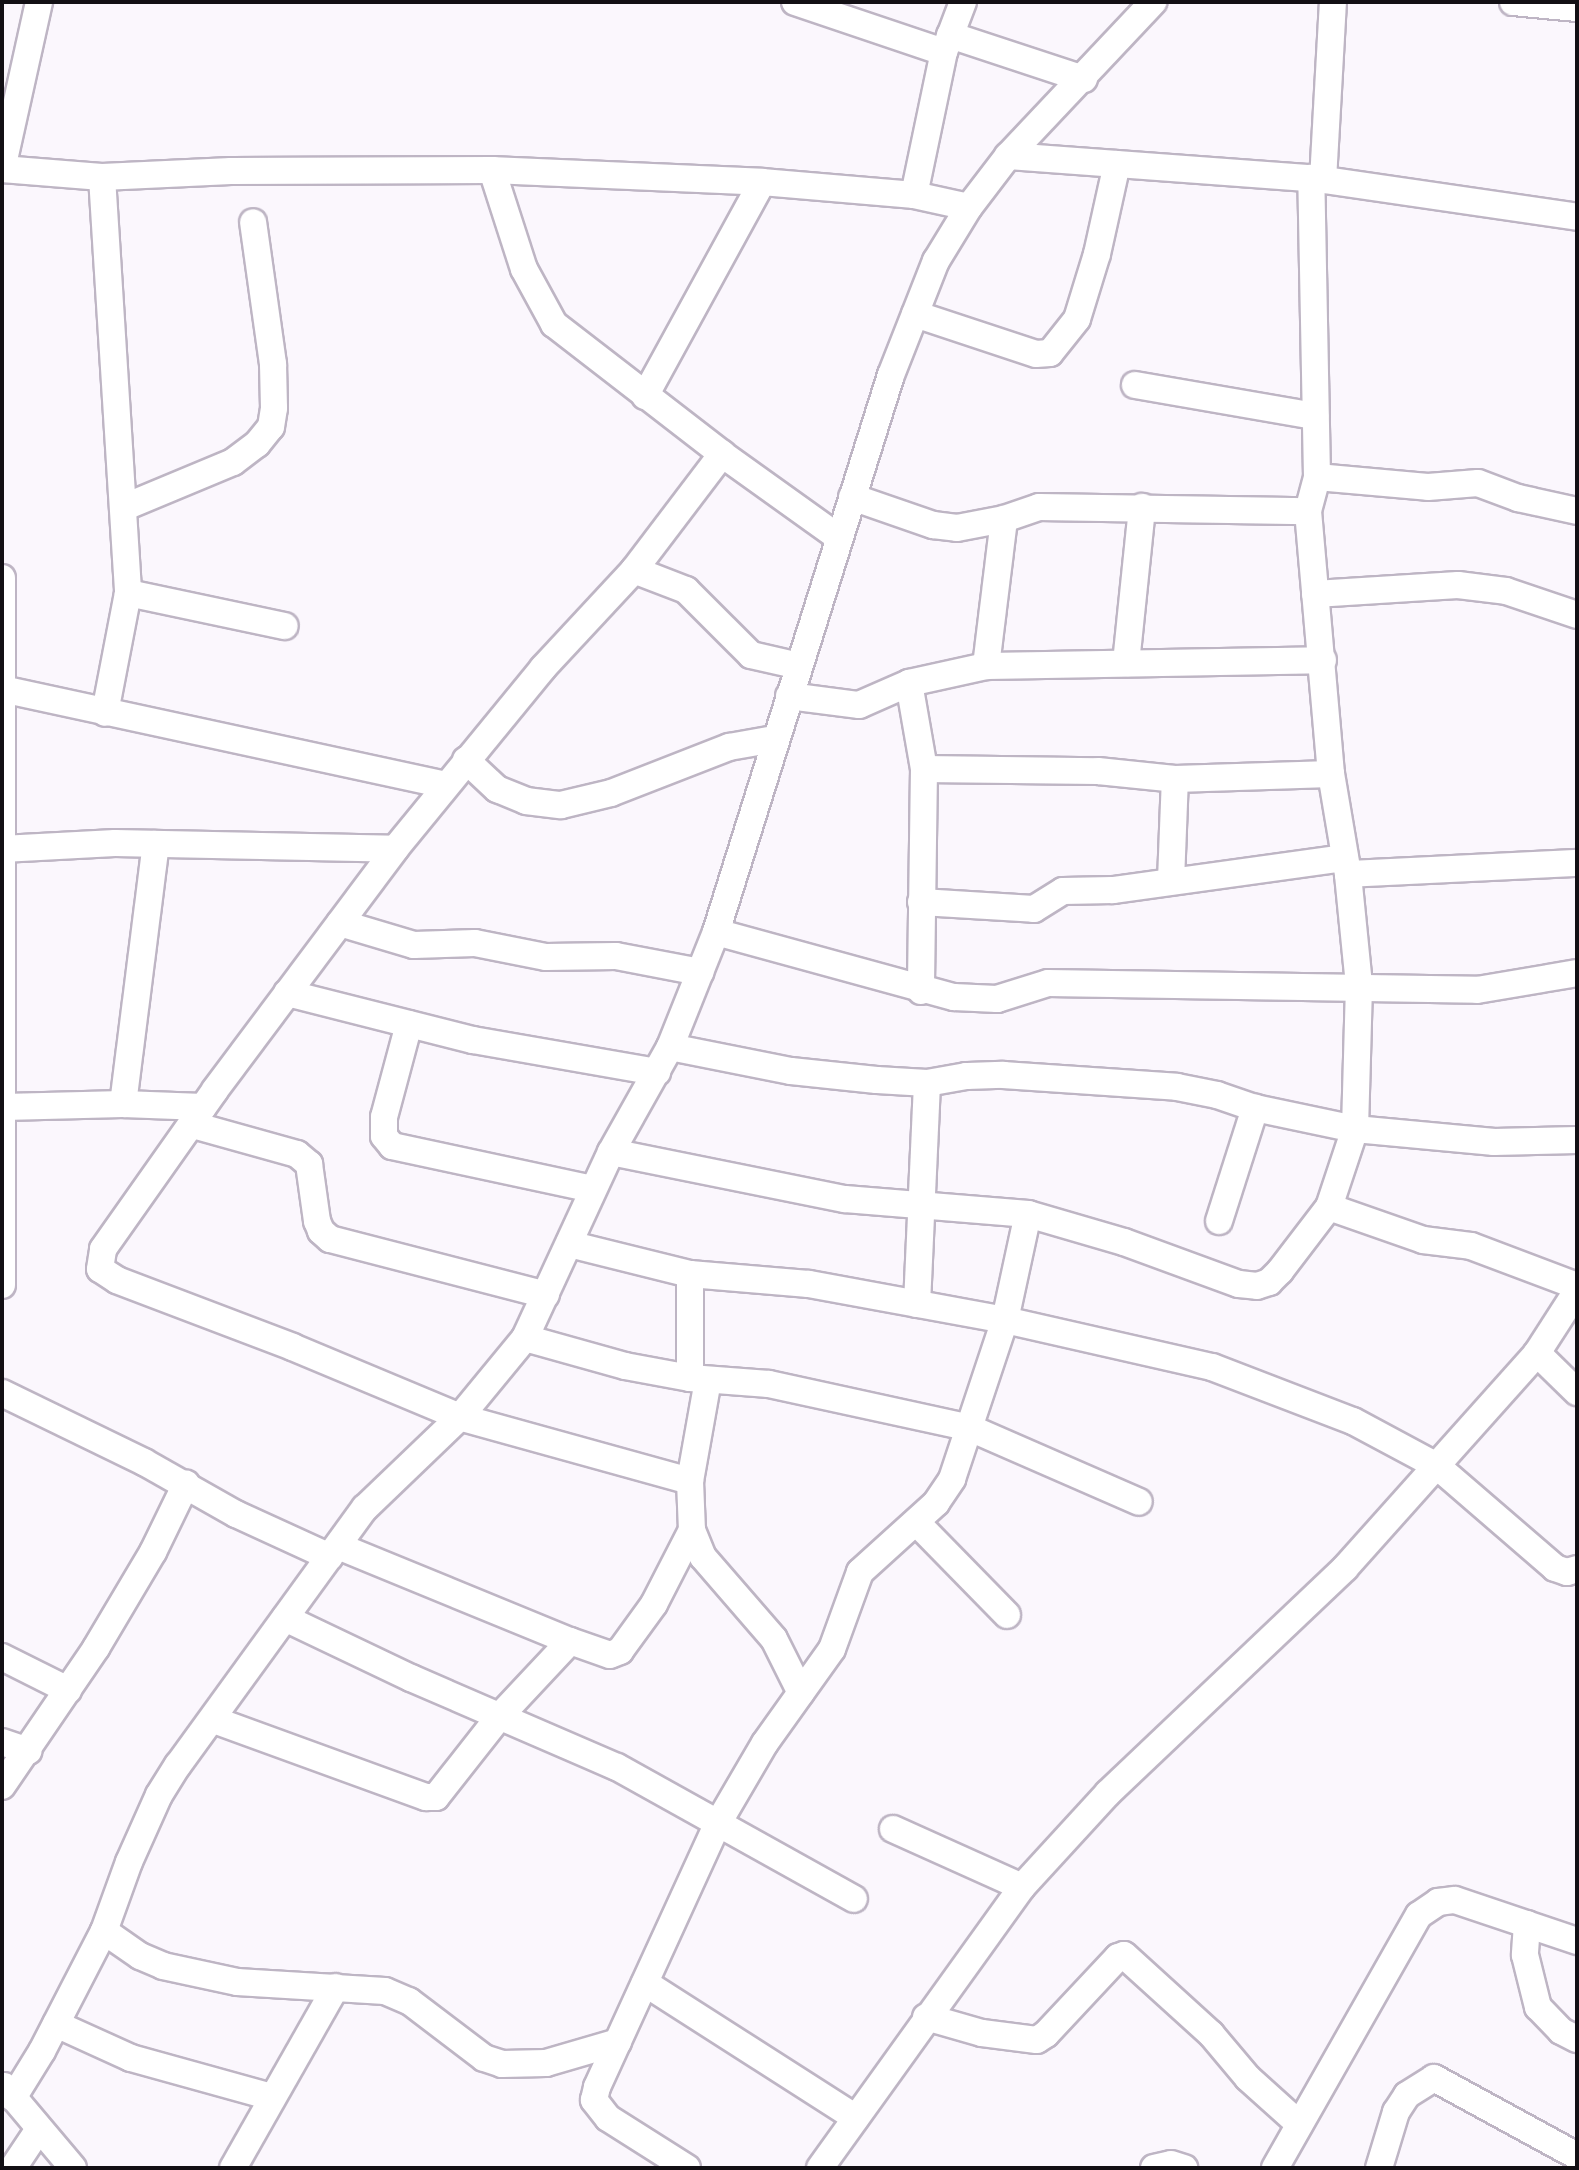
<!DOCTYPE html>
<html>
<head>
<meta charset="utf-8">
<style>
  body { margin:0 }
  #map { position:relative; width:1579px; height:2170px; overflow:hidden; background:#fbf7fd; font-family:"Sofia Sans Condensed",sans-serif }
  div>[style] { position:absolute }
  [style*='--x'] { left:calc(var(--x)*1px); top:calc(var(--y)*1px); width:calc(var(--w)*1px); rotate:calc(var(--a)*1deg) }
  .roads { filter:drop-shadow(2px 0 #beb5c4) drop-shadow(-2px 0 #beb5c4) drop-shadow(0 2px #beb5c4) drop-shadow(0 -2px #beb5c4) }
  .minor>* { height:26px; margin:-13px; padding:0 13px; transform-origin:13px; border-radius:13px; background:#fff }
  span { translate:-50% -50%; white-space:nowrap; text-align:center; line-height:1.15; -webkit-text-stroke:8px #fff; paint-order:stroke }
  .frame { position:absolute; inset:0; border:4px solid #120f14; pointer-events:none }
</style>
</head>
<body>
<div id="map">
  <div class="roads">
    <div class="minor">
      <div style="--x:795;--y:2;--w:157;--a:18.6"></div>
      <div style="--x:1513;--y:2;--w:64;--a:5.4"></div>
      <div style="--x:950;--y:35;--w:141;--a:18.2"></div>
      <div style="--x:1008;--y:156;--w:304;--a:4.2"></div>
      <div style="--x:1311;--y:178;--w:269;--a:8.3"></div>
      <div style="--x:2;--y:169;--w:100;--a:4.6"></div>
      <div style="--x:102;--y:177;--w:129;--a:-2.7"></div>
      <div style="--x:231;--y:171;--w:261;--a:-0.2"></div>
      <div style="--x:492;--y:170;--w:270;--a:2.5"></div>
      <div style="--x:762;--y:182;--w:153;--a:4.9"></div>
      <div style="--x:914;--y:195;--w:56;--a:12.3"></div>
      <div style="--x:2;--y:169;--w:171;--a:-77.5"></div>
      <div style="--x:492;--y:170;--w:104;--a:72.1"></div>
      <div style="--x:524;--y:269;--w:63;--a:61.4"></div>
      <div style="--x:554;--y:324;--w:212;--a:37.7"></div>
      <div style="--x:722;--y:454;--w:143;--a:35.6"></div>
      <div style="--x:102;--y:177;--w:417;--a:86.4"></div>
      <div style="--x:128;--y:593;--w:122;--a:100.9"></div>
      <div style="--x:1323;--y:180;--w:178;--a:-86.8"></div>
      <div style="--x:914;--y:195;--w:146;--a:-78.2"></div>
      <div style="--x:944;--y:52;--w:53;--a:-69.2"></div>
      <div style="--x:915;--y:314;--w:127;--a:18.3"></div>
      <div style="--x:1036;--y:354;--w:14;--a:-4"></div>
      <div style="--x:1050;--y:353;--w:43;--a:-51.5"></div>
      <div style="--x:1077;--y:319;--w:68;--a:-72.9"></div>
      <div style="--x:1097;--y:254;--w:92;--a:-77.5"></div>
      <div style="--x:1135;--y:385;--w:183;--a:9.8"></div>
      <div style="--x:645;--y:396;--w:244;--a:-61.3"></div>
      <div style="--x:1317;--y:477;--w:111;--a:5.1"></div>
      <div style="--x:1428;--y:487;--w:50;--a:-4.6"></div>
      <div style="--x:1478;--y:483;--w:43;--a:20.6"></div>
      <div style="--x:1518;--y:498;--w:60;--a:12.4"></div>
      <div style="--x:852;--y:497;--w:86;--a:19.1"></div>
      <div style="--x:933;--y:525;--w:24;--a:7"></div>
      <div style="--x:957;--y:528;--w:48;--a:-10.8"></div>
      <div style="--x:1004;--y:519;--w:37;--a:-19"></div>
      <div style="--x:1039;--y:507;--w:269;--a:0.9"></div>
      <div style="--x:125;--y:507;--w:117;--a:-22.6"></div>
      <div style="--x:233;--y:462;--w:30;--a:-37"></div>
      <div style="--x:257;--y:444;--w:22;--a:-51"></div>
      <div style="--x:271;--y:427;--w:19;--a:-81"></div>
      <div style="--x:274;--y:408;--w:44;--a:-91.3"></div>
      <div style="--x:273;--y:364;--w:143;--a:-98"></div>
      <div style="--x:634;--y:570;--w:56;--a:21"></div>
      <div style="--x:686;--y:590;--w:92;--a:45"></div>
      <div style="--x:751;--y:655;--w:49;--a:12.9"></div>
      <div style="--x:2;--y:578;--w:707;--a:90"></div>
      <div style="--x:128;--y:593;--w:160;--a:11.9"></div>
      <div style="--x:1315;--y:594;--w:143;--a:-3.6"></div>
      <div style="--x:1458;--y:585;--w:48;--a:7.1"></div>
      <div style="--x:1506;--y:591;--w:75;--a:18.7"></div>
      <div style="--x:1126;--y:663;--w:157;--a:-84.1"></div>
      <div style="--x:986;--y:666;--w:148;--a:-83"></div>
      <div style="--x:909;--y:683;--w:87;--a:80.1"></div>
      <div style="--x:924;--y:769;--w:222;--a:90.8"></div>
      <div style="--x:2;--y:689;--w:453;--a:12.2"></div>
      <div style="--x:789;--y:696;--w:71;--a:7.3"></div>
      <div style="--x:859;--y:705;--w:55;--a:-23.7"></div>
      <div style="--x:909;--y:683;--w:79;--a:-12.4"></div>
      <div style="--x:986;--y:666;--w:337;--a:-1"></div>
      <div style="--x:466;--y:760;--w:42;--a:43.1"></div>
      <div style="--x:497;--y:789;--w:31;--a:22"></div>
      <div style="--x:526;--y:801;--w:35;--a:7"></div>
      <div style="--x:561;--y:805;--w:51;--a:-13.5"></div>
      <div style="--x:611;--y:793;--w:127;--a:-21.3"></div>
      <div style="--x:729;--y:747;--w:47;--a:-9.9"></div>
      <div style="--x:924;--y:769;--w:174;--a:0.7"></div>
      <div style="--x:1098;--y:771;--w:77;--a:5.9"></div>
      <div style="--x:1175;--y:779;--w:156;--a:-1.8"></div>
      <div style="--x:2;--y:849;--w:113;--a:-3"></div>
      <div style="--x:115;--y:843;--w:280;--a:1.2"></div>
      <div style="--x:1348;--y:874;--w:229;--a:-2.8"></div>
      <div style="--x:1171;--y:881;--w:102;--a:-87.8"></div>
      <div style="--x:921;--y:902;--w:113;--a:3.5"></div>
      <div style="--x:1034;--y:909;--w:34;--a:-32"></div>
      <div style="--x:1063;--y:891;--w:50;--a:-1.1"></div>
      <div style="--x:1113;--y:890;--w:234;--a:-7.9"></div>
      <div style="--x:340;--y:923;--w:77;--a:16.6"></div>
      <div style="--x:414;--y:945;--w:61;--a:-1.9"></div>
      <div style="--x:475;--y:943;--w:72;--a:11.2"></div>
      <div style="--x:546;--y:957;--w:70;--a:-0.8"></div>
      <div style="--x:616;--y:956;--w:86;--a:10.8"></div>
      <div style="--x:716;--y:932;--w:247;--a:15.3"></div>
      <div style="--x:954;--y:997;--w:43;--a:2.7"></div>
      <div style="--x:997;--y:999;--w:53;--a:-17.4"></div>
      <div style="--x:1048;--y:983;--w:429;--a:0.9"></div>
      <div style="--x:1477;--y:990;--w:101;--a:-9.6"></div>
      <div style="--x:287;--y:993;--w:192;--a:14.2"></div>
      <div style="--x:473;--y:1040;--w:187;--a:9.9"></div>
      <div style="--x:409;--y:1024;--w:96;--a:105"></div>
      <div style="--x:384;--y:1117;--w:19;--a:90"></div>
      <div style="--x:384;--y:1136;--w:13;--a:51"></div>
      <div style="--x:392;--y:1146;--w:205;--a:12.1"></div>
      <div style="--x:670;--y:1047;--w:123;--a:11.2"></div>
      <div style="--x:791;--y:1071;--w:86;--a:6"></div>
      <div style="--x:877;--y:1080;--w:50;--a:3.4"></div>
      <div style="--x:927;--y:1083;--w:40;--a:-10"></div>
      <div style="--x:966;--y:1076;--w:37;--a:-2"></div>
      <div style="--x:1003;--y:1075;--w:174;--a:3.9"></div>
      <div style="--x:1177;--y:1087;--w:41;--a:11.3"></div>
      <div style="--x:1217;--y:1095;--w:40;--a:18.9"></div>
      <div style="--x:1255;--y:1108;--w:102;--a:11.9"></div>
      <div style="--x:1355;--y:1129;--w:140;--a:5.3"></div>
      <div style="--x:1494;--y:1142;--w:83;--a:-1.4"></div>
      <div style="--x:123;--y:1104;--w:262;--a:-82.8"></div>
      <div style="--x:4;--y:1107;--w:119;--a:-1.4"></div>
      <div style="--x:123;--y:1104;--w:80;--a:2.1"></div>
      <div style="--x:193;--y:1125;--w:108;--a:15.6"></div>
      <div style="--x:297;--y:1154;--w:16;--a:40"></div>
      <div style="--x:309;--y:1164;--w:58;--a:82"></div>
      <div style="--x:317;--y:1221;--w:11;--a:68"></div>
      <div style="--x:321;--y:1231;--w:12;--a:42"></div>
      <div style="--x:330;--y:1239;--w:223;--a:14.5"></div>
      <div style="--x:611;--y:1152;--w:239;--a:11.4"></div>
      <div style="--x:845;--y:1199;--w:184;--a:4.7"></div>
      <div style="--x:1028;--y:1214;--w:100;--a:16.3"></div>
      <div style="--x:1124;--y:1242;--w:122;--a:20.1"></div>
      <div style="--x:1239;--y:1284;--w:18;--a:6"></div>
      <div style="--x:1257;--y:1286;--w:13;--a:-18"></div>
      <div style="--x:1269;--y:1282;--w:16;--a:-45"></div>
      <div style="--x:1280;--y:1271;--w:81;--a:-52.6"></div>
      <div style="--x:1329;--y:1207;--w:82;--a:-71.6"></div>
      <div style="--x:1355;--y:1129;--w:144;--a:-88.4"></div>
      <div style="--x:1359;--y:985;--w:112;--a:-95.7"></div>
      <div style="--x:1348;--y:874;--w:101;--a:-99.6"></div>
      <div style="--x:1331;--y:774;--w:264;--a:-95"></div>
      <div style="--x:1308;--y:511;--w:35;--a:-75"></div>
      <div style="--x:1317;--y:477;--w:299;--a:-91.1"></div>
      <div style="--x:1329;--y:1207;--w:100;--a:19.3"></div>
      <div style="--x:1423;--y:1240;--w:48;--a:7.1"></div>
      <div style="--x:1471;--y:1246;--w:113;--a:20.7"></div>
      <div style="--x:1219;--y:1221;--w:119;--a:-72.3"></div>
      <div style="--x:569;--y:1244;--w:125;--a:13.9"></div>
      <div style="--x:690;--y:1274;--w:119;--a:4.8"></div>
      <div style="--x:809;--y:1284;--w:199;--a:10.4"></div>
      <div style="--x:1005;--y:1320;--w:212;--a:12.8"></div>
      <div style="--x:1212;--y:1367;--w:151;--a:21"></div>
      <div style="--x:1353;--y:1421;--w:95;--a:28.2"></div>
      <div style="--x:1437;--y:1466;--w:156;--a:40.8"></div>
      <div style="--x:1555;--y:1568;--w:13;--a:18"></div>
      <div style="--x:1567;--y:1572;--w:10;--a:-17"></div>
      <div style="--x:917;--y:1304;--w:221;--a:-87.4"></div>
      <div style="--x:525;--y:1338;--w:104;--a:15.6"></div>
      <div style="--x:625;--y:1366;--w:66;--a:10.5"></div>
      <div style="--x:690;--y:1378;--w:79;--a:4.3"></div>
      <div style="--x:769;--y:1384;--w:206;--a:12.3"></div>
      <div style="--x:970;--y:1428;--w:184;--a:23.6"></div>
      <div style="--x:1537;--y:1353;--w:56;--a:44.3"></div>
      <div style="--x:690;--y:1378;--w:104;--a:-90"></div>
      <div style="--x:708;--y:1380;--w:103;--a:100.1"></div>
      <div style="--x:690;--y:1481;--w:49;--a:87.7"></div>
      <div style="--x:692;--y:1530;--w:29;--a:68"></div>
      <div style="--x:703;--y:1557;--w:108;--a:49.1"></div>
      <div style="--x:774;--y:1639;--w:60;--a:63.4"></div>
      <div style="--x:2;--y:1393;--w:158;--a:25.9"></div>
      <div style="--x:144;--y:1462;--w:106;--a:29.5"></div>
      <div style="--x:236;--y:1514;--w:103;--a:24.6"></div>
      <div style="--x:690;--y:1481;--w:239;--a:-164.5"></div>
      <div style="--x:460;--y:1417;--w:181;--a:-157.3"></div>
      <div style="--x:293;--y:1347;--w:188;--a:-159.2"></div>
      <div style="--x:117;--y:1280;--w:20;--a:-147"></div>
      <div style="--x:100;--y:1269;--w:20;--a:-81"></div>
      <div style="--x:103;--y:1249;--w:194;--a:-54.8"></div>
      <div style="--x:215;--y:1090;--w:301;--a:-53.2"></div>
      <div style="--x:395;--y:849;--w:234;--a:-50.7"></div>
      <div style="--x:543;--y:668;--w:134;--a:-47.1"></div>
      <div style="--x:634;--y:570;--w:146;--a:-52.8"></div>
      <div style="--x:916;--y:1522;--w:130;--a:45.6"></div>
      <div style="--x:338;--y:1546;--w:251;--a:22.3"></div>
      <div style="--x:570;--y:1641;--w:42;--a:19.3"></div>
      <div style="--x:610;--y:1655;--w:11;--a:-22"></div>
      <div style="--x:620;--y:1651;--w:58;--a:-54.1"></div>
      <div style="--x:654;--y:1604;--w:83;--a:-62.8"></div>
      <div style="--x:285;--y:1618;--w:140;--a:25.5"></div>
      <div style="--x:411;--y:1678;--w:224;--a:23.4"></div>
      <div style="--x:617;--y:1767;--w:271;--a:29.1"></div>
      <div style="--x:2;--y:1657;--w:74;--a:26.6"></div>
      <div style="--x:214;--y:1720;--w:226;--a:20"></div>
      <div style="--x:426;--y:1797;--w:10;--a:0"></div>
      <div style="--x:436;--y:1797;--w:102;--a:-51.8"></div>
      <div style="--x:499;--y:1717;--w:104;--a:-46.9"></div>
      <div style="--x:2;--y:1742;--w:28;--a:19"></div>
      <div style="--x:2;--y:1786;--w:167;--a:-55.7"></div>
      <div style="--x:96;--y:1648;--w:112;--a:-59.3"></div>
      <div style="--x:153;--y:1552;--w:76;--a:-64.1"></div>
      <div style="--x:893;--y:1829;--w:141;--a:24.2"></div>
      <div style="--x:1527;--y:1924;--w:31;--a:94"></div>
      <div style="--x:1525;--y:1955;--w:54;--a:76"></div>
      <div style="--x:1538;--y:2007;--w:33;--a:46"></div>
      <div style="--x:1561;--y:2031;--w:18;--a:27"></div>
      <div style="--x:104;--y:1931;--w:44;--a:34.8"></div>
      <div style="--x:140;--y:1956;--w:25;--a:23"></div>
      <div style="--x:163;--y:1966;--w:76;--a:12.2"></div>
      <div style="--x:237;--y:1982;--w:148;--a:3.5"></div>
      <div style="--x:385;--y:1991;--w:26;--a:23"></div>
      <div style="--x:409;--y:2001;--w:94;--a:37.2"></div>
      <div style="--x:484;--y:2058;--w:19;--a:18"></div>
      <div style="--x:502;--y:2064;--w:44;--a:-1.3"></div>
      <div style="--x:546;--y:2063;--w:75;--a:-16.3"></div>
      <div style="--x:645;--y:1983;--w:250;--a:32.6"></div>
      <div style="--x:926;--y:2017;--w:58;--a:15.9"></div>
      <div style="--x:982;--y:2033;--w:55;--a:7.3"></div>
      <div style="--x:1037;--y:2040;--w:11;--a:-34"></div>
      <div style="--x:1046;--y:2034;--w:105;--a:-46.9"></div>
      <div style="--x:1118;--y:1957;--w:6;--a:-18"></div>
      <div style="--x:1124;--y:1955;--w:118;--a:42.2"></div>
      <div style="--x:1211;--y:2034;--w:57;--a:49.9"></div>
      <div style="--x:1248;--y:2078;--w:69;--a:42"></div>
      <div style="--x:56;--y:2024;--w:82;--a:24.4"></div>
      <div style="--x:131;--y:2058;--w:146;--a:15.5"></div>
      <div style="--x:4;--y:2086;--w:107;--a:49.9"></div>
      <div style="--x:13;--y:2098;--w:55;--a:-58.3"></div>
      <div style="--x:42;--y:2051;--w:135;--a:-62.7"></div>
      <div style="--x:104;--y:1931;--w:73;--a:-70.1"></div>
      <div style="--x:129;--y:1862;--w:73;--a:-65.9"></div>
      <div style="--x:159;--y:1795;--w:36;--a:-58"></div>
      <div style="--x:178;--y:1765;--w:318;--a:-54"></div>
      <div style="--x:365;--y:1508;--w:132;--a:-43.8"></div>
      <div style="--x:460;--y:1417;--w:102;--a:-50.6"></div>
      <div style="--x:525;--y:1338;--w:205;--a:-65.2"></div>
      <div style="--x:611;--y:1152;--w:120;--a:-60.7"></div>
      <div style="--x:670;--y:1047;--w:124;--a:-68.2"></div>
      <div style="--x:716;--y:932;--w:584;--a:-72.56"></div>
      <div style="--x:891;--y:375;--w:123;--a:-68.5"></div>
      <div style="--x:936;--y:261;--w:63;--a:-58.6"></div>
      <div style="--x:969;--y:207;--w:64;--a:-52.6"></div>
      <div style="--x:1008;--y:156;--w:212;--a:-46.7"></div>
      <div style="--x:13;--y:2168;--w:47;--a:-56.3"></div>
      <div style="--x:233;--y:2168;--w:208;--a:-60.4"></div>
      <div style="--x:687;--y:2168;--w:93;--a:-147.7"></div>
      <div style="--x:608;--y:2118;--w:23;--a:-128"></div>
      <div style="--x:594;--y:2100;--w:13;--a:-77"></div>
      <div style="--x:597;--y:2087;--w:288;--a:-65.4"></div>
      <div style="--x:717;--y:1825;--w:95;--a:-59.7"></div>
      <div style="--x:765;--y:1743;--w:115;--a:-54.5"></div>
      <div style="--x:832;--y:1649;--w:82;--a:-70"></div>
      <div style="--x:860;--y:1572;--w:103;--a:-42.2"></div>
      <div style="--x:936;--y:1503;--w:29;--a:-56"></div>
      <div style="--x:952;--y:1479;--w:168;--a:-71.6"></div>
      <div style="--x:1005;--y:1320;--w:108;--a:-77.8"></div>
      <div style="--x:820;--y:2168;--w:346;--a:-54.3"></div>
      <div style="--x:1022;--y:1887;--w:127;--a:-47.5"></div>
      <div style="--x:1108;--y:1793;--w:327;--a:-43.5"></div>
      <div style="--x:1345;--y:1568;--w:288;--a:-48.2"></div>
      <div style="--x:1537;--y:1353;--w:74;--a:-57.2"></div>
      <div style="--x:1154;--y:2168;--w:17;--a:-13"></div>
      <div style="--x:1171;--y:2164;--w:14;--a:17"></div>
      <div style="--x:1275;--y:2168;--w:291;--a:-60.4"></div>
      <div style="--x:1419;--y:1915;--w:23;--a:-34"></div>
      <div style="--x:1438;--y:1902;--w:17;--a:-7"></div>
      <div style="--x:1455;--y:1900;--w:129;--a:18.6"></div>
      <div style="--x:1379;--y:2168;--w:59;--a:-73.1"></div>
      <div style="--x:1396;--y:2112;--w:20;--a:-57"></div>
      <div style="--x:1407;--y:2095;--w:32;--a:-32"></div>
      <div style="--x:1434;--y:2078;--w:163;--a:28.6"></div>
    </div>
  </div>
  <div class="frame"></div>
</div>
</body>
</html>
